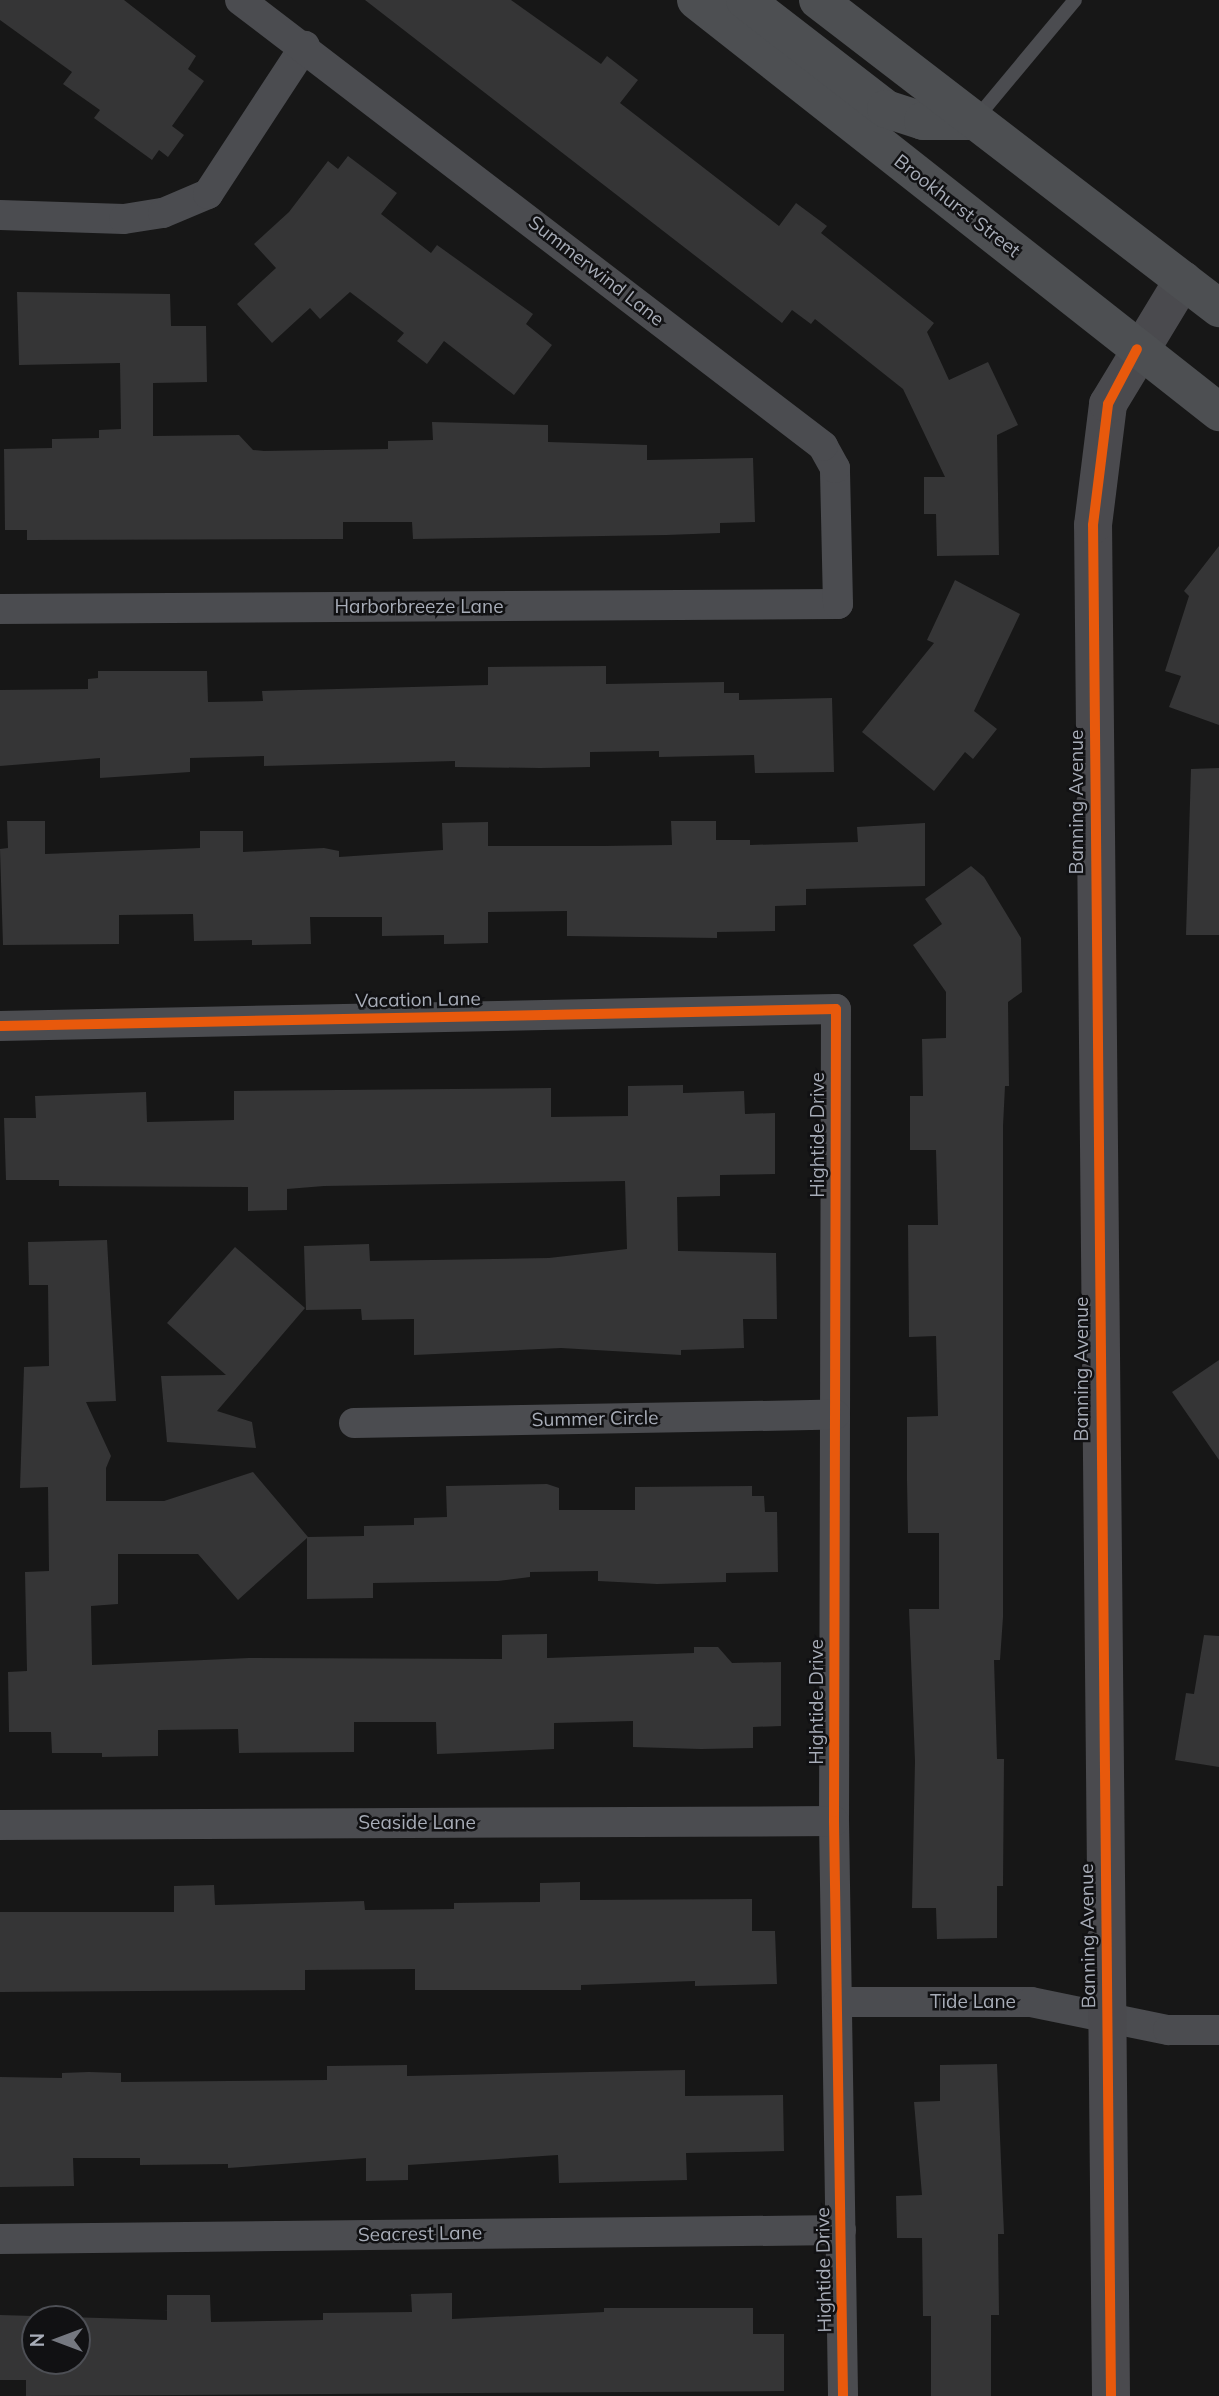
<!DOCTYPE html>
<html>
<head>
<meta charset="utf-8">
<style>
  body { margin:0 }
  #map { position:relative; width:1219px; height:2396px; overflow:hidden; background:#171717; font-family:Mulish,sans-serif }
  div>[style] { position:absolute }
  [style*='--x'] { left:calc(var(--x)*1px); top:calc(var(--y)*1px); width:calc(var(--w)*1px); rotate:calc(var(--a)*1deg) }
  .building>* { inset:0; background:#353536 }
  .lane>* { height:14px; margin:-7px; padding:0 7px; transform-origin:7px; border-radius:7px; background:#4b4c50 }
  .street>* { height:30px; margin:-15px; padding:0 15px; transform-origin:15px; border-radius:15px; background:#4b4c50 }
  .secondary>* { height:38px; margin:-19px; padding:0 19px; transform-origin:19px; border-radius:19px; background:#4a4a4e }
  .primary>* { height:38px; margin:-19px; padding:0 19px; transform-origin:19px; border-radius:19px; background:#4d4f52 }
  .cycleway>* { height:10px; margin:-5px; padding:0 5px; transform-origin:5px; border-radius:5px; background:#e8590c }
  span { translate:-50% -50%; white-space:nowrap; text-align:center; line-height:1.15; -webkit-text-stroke:5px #111113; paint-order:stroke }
  .street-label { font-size:19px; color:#a8adb8 }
  .north { position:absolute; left:21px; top:2305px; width:70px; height:70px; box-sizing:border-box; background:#111113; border:2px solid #4d4f55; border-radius:50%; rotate:270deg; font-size:19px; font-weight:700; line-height:28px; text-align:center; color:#a8adb8 }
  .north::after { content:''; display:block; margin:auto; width:24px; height:32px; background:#757880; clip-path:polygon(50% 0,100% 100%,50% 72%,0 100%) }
</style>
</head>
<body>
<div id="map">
  <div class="building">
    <div style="clip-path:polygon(0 0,124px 0,196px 56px,188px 69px,204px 81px,172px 126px,184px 135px,168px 157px,159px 150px,152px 160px,94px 118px,100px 110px,63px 84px,72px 72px,0 20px)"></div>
    <div style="clip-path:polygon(365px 0,511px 0,601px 64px,607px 56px,638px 80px,620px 103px,779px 226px,796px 203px,827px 226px,821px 233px,934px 323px,927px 332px,949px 380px,988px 362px,1018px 425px,997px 435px,999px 555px,937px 556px,936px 514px,924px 514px,924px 477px,945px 477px,903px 389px,815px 319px,811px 324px,792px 310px,782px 323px)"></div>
    <div style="clip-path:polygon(348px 156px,397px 193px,381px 214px,431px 253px,437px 245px,533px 314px,526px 324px,552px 345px,514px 395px,444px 341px,427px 364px,397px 341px,404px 333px,350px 292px,320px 319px,310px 308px,272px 343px,237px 304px,276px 268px,254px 244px,289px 212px,328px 161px,338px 169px)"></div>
    <div style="clip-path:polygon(17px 292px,170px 294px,171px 326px,206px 326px,207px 382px,153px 383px,153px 436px,239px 435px,253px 450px,264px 451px,388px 449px,388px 441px,433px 440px,432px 422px,548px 425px,548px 442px,647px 445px,647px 460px,753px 458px,755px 522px,720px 523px,720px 533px,666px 535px,413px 539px,412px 522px,343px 522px,343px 539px,27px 540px,27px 530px,5px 530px,4px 449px,52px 448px,52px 439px,99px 438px,99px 430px,121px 429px,120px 363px,19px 365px)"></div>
    <div style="clip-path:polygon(1219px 546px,1219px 725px,1169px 707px,1181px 676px,1165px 671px,1189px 596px,1184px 591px)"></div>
    <div style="clip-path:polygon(955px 580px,1020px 614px,974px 711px,997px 729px,973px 759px,965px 752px,934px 791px,862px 732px,934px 643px,927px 640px)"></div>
    <div style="clip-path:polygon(606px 666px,606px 684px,724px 682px,724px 693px,739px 693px,739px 700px,832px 698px,834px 772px,755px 773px,754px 755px,659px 757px,659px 751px,590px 752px,590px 767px,540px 768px,455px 767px,455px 761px,264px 766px,264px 756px,190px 758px,190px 772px,100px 778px,100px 758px,0 766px,0 690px,88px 689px,88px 679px,98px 678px,98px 671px,207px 671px,208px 702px,263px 701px,262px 691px,488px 685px,488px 667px)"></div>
    <div style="clip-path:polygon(1219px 768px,1219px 935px,1186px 935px,1191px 769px)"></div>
    <div style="clip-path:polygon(7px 821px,45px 821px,45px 854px,200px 848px,200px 831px,243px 831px,243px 852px,324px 848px,339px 851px,339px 857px,443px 850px,442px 823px,488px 822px,488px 846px,604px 846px,672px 845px,671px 821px,716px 821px,716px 840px,750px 840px,750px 845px,858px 842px,857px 827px,925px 823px,925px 886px,806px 889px,806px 905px,775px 906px,775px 931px,717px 932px,717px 938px,567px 936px,567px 911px,488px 912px,488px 943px,444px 944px,444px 935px,382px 936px,382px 917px,310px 917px,311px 944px,252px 945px,252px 940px,194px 941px,193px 914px,119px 915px,119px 944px,3px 945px,0 849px,8px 848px)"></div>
    <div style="clip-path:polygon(971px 866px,984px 877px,1021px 938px,1022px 992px,1008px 1002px,1009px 1086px,1005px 1086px,1003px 1126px,1003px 1617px,1000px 1660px,994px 1660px,997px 1759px,1004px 1759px,1003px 1886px,997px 1886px,997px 1938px,937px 1939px,936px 1908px,912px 1908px,915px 1761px,909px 1609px,939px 1609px,939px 1533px,908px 1533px,907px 1480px,907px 1417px,938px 1416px,936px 1336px,909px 1337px,908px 1225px,938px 1225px,936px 1150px,910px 1150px,910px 1096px,923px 1096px,922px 1039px,946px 1038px,946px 992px,913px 945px,942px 924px,925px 899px)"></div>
    <div style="clip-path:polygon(683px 1085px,683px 1093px,744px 1091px,745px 1114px,775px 1113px,775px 1174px,720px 1175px,720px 1196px,677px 1197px,678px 1251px,776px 1253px,777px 1319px,743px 1319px,744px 1348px,681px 1350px,681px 1355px,561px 1348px,414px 1355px,414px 1319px,362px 1320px,361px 1309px,306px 1310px,304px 1246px,369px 1244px,370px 1261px,549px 1258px,627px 1249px,625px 1181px,324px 1186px,287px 1189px,287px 1210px,248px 1211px,248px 1187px,59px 1186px,59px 1180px,6px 1180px,4px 1118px,36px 1118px,35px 1096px,146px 1092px,147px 1122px,234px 1120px,234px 1091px,551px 1088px,551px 1117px,628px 1116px,628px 1086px)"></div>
    <div style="clip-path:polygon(107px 1240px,116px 1401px,86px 1402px,111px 1456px,106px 1468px,106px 1501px,164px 1501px,253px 1472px,308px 1537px,364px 1536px,364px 1526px,414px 1525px,414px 1518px,447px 1517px,446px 1486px,547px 1484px,559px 1488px,559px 1510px,635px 1510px,635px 1487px,752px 1486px,752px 1496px,764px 1496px,765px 1512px,777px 1512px,778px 1572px,726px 1573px,726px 1582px,657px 1584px,598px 1581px,598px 1571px,530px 1572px,530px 1577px,498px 1581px,373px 1583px,373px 1598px,307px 1599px,307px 1538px,238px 1600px,198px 1554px,118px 1554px,118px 1604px,91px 1606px,92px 1665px,249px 1658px,502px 1659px,502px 1635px,547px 1634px,547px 1658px,694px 1653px,694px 1647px,718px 1647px,732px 1663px,781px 1662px,781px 1726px,753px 1727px,753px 1748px,701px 1749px,633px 1747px,633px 1721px,554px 1723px,554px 1749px,437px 1754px,436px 1722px,354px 1722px,354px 1752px,239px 1753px,238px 1729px,158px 1730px,158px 1756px,102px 1757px,102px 1753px,52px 1753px,51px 1732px,9px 1732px,8px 1672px,27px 1671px,25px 1572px,49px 1571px,48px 1487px,20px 1488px,24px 1367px,49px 1366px,48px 1285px,29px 1285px,28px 1242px)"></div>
    <div style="clip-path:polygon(235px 1247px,305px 1308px,217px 1411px,252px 1422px,256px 1448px,167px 1442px,161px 1376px,226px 1375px,167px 1323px)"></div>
    <div style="clip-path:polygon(1219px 1360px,1219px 1460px,1172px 1392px)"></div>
    <div style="clip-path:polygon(1204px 1635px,1219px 1636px,1219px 1767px,1175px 1760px,1186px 1693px,1194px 1694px)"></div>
    <div style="clip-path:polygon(580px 1882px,580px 1900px,752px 1899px,752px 1931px,775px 1931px,777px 1984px,695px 1986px,695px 1981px,581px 1985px,581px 1990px,415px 1990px,415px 1969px,305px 1970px,305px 1990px,0 1992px,0 1912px,174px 1912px,174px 1886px,214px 1885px,215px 1905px,364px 1901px,365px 1910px,454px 1909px,454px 1903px,540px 1902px,540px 1883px)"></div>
    <div style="clip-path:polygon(997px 2064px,1004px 2234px,998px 2234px,999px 2315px,991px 2315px,991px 2396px,931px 2396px,931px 2316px,923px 2316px,922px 2238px,897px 2238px,896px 2196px,922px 2195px,914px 2102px,940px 2101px,940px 2065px)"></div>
    <div style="clip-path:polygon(407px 2065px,407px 2076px,685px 2070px,685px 2096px,783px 2095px,784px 2151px,686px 2153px,687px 2180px,559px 2183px,558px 2155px,408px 2165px,408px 2180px,366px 2181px,366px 2158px,228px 2168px,228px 2164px,140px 2165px,140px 2158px,73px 2158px,74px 2186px,0 2187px,0 2077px,62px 2078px,62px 2073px,89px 2072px,121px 2073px,121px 2082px,327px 2080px,327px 2066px)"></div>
    <div style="clip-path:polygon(evenodd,452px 2293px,452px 2319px,604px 2312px,604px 2308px,753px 2308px,753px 2334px,784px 2334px,784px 2391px,26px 2396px,26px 2380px,0 2380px,0 2315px,167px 2320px,167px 2295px,210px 2295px,211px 2322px,323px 2320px,323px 2313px,412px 2312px,411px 2294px,452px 2293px,35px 2319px,77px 2319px,77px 2361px,35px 2361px,35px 2319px)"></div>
  </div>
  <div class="lane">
    <div style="--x:975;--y:120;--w:156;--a:-50.2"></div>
  </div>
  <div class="street">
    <div style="--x:0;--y:215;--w:124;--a:1.8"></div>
    <div style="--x:124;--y:219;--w:39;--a:-9"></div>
    <div style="--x:163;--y:213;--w:49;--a:-22.9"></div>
    <div style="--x:208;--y:194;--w:177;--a:-56.8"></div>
    <div style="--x:0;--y:609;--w:838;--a:-0.34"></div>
    <div style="--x:838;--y:604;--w:136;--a:-91.3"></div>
    <div style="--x:835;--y:468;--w:25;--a:-119"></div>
    <div style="--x:823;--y:446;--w:734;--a:-142.58"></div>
    <div style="--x:0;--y:1026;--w:836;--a:-1.16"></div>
    <div style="--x:836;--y:1009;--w:812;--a:90.14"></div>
    <div style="--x:834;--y:1821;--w:575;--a:89.1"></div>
    <div style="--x:354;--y:1423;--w:481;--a:-1"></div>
    <div style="--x:0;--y:1825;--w:834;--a:-0.27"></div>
    <div style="--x:838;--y:2002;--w:193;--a:0"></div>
    <div style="--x:1031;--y:2002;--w:140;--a:11.6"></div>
    <div style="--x:1168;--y:2030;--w:51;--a:0"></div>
    <div style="--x:0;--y:2239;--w:841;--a:-0.61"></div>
  </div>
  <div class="secondary">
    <div style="--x:1111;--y:2396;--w:1871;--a:-90.55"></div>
    <div style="--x:1093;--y:525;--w:122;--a:-82.9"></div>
    <div style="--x:1108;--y:404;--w:145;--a:-58.8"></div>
  </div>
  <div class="primary">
    <div style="--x:696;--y:0;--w:666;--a:38.23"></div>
    <div style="--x:745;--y:0;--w:178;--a:37.7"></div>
    <div style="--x:886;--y:109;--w:39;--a:18"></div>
    <div style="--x:923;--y:121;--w:51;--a:0"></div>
    <div style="--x:818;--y:0;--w:506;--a:37.53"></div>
  </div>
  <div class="cycleway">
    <div style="--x:0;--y:1026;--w:836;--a:-1.16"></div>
    <div style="--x:836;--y:1009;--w:812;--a:90.14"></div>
    <div style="--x:834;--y:1821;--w:575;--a:89.1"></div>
    <div style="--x:1111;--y:2396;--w:1871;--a:-90.55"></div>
    <div style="--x:1093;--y:525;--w:122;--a:-82.9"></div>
    <div style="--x:1108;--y:404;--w:62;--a:-62.2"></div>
  </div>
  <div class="street-label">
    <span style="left:957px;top:206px;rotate:38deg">Brookhurst Street</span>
    <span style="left:596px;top:271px;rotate:38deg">Summerwind Lane</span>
    <span style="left:419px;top:607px">Harborbreeze Lane</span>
    <span style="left:1077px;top:802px;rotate:-90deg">Banning Avenue</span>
    <span style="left:418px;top:1000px;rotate:-1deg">Vacation Lane</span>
    <span style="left:818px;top:1135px;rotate:-90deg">Hightide Drive</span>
    <span style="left:1082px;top:1369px;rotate:-90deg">Banning Avenue</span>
    <span style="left:595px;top:1419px;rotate:-1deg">Summer Circle</span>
    <span style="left:817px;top:1702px;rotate:-90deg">Hightide Drive</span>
    <span style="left:417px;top:1823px">Seaside Lane</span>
    <span style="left:1088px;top:1936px;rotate:-91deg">Banning Avenue</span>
    <span style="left:973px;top:2002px">Tide Lane</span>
    <span style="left:420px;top:2234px;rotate:-1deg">Seacrest Lane</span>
    <span style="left:824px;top:2270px;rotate:-91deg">Hightide Drive</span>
  </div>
  <div class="north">N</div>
</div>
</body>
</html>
